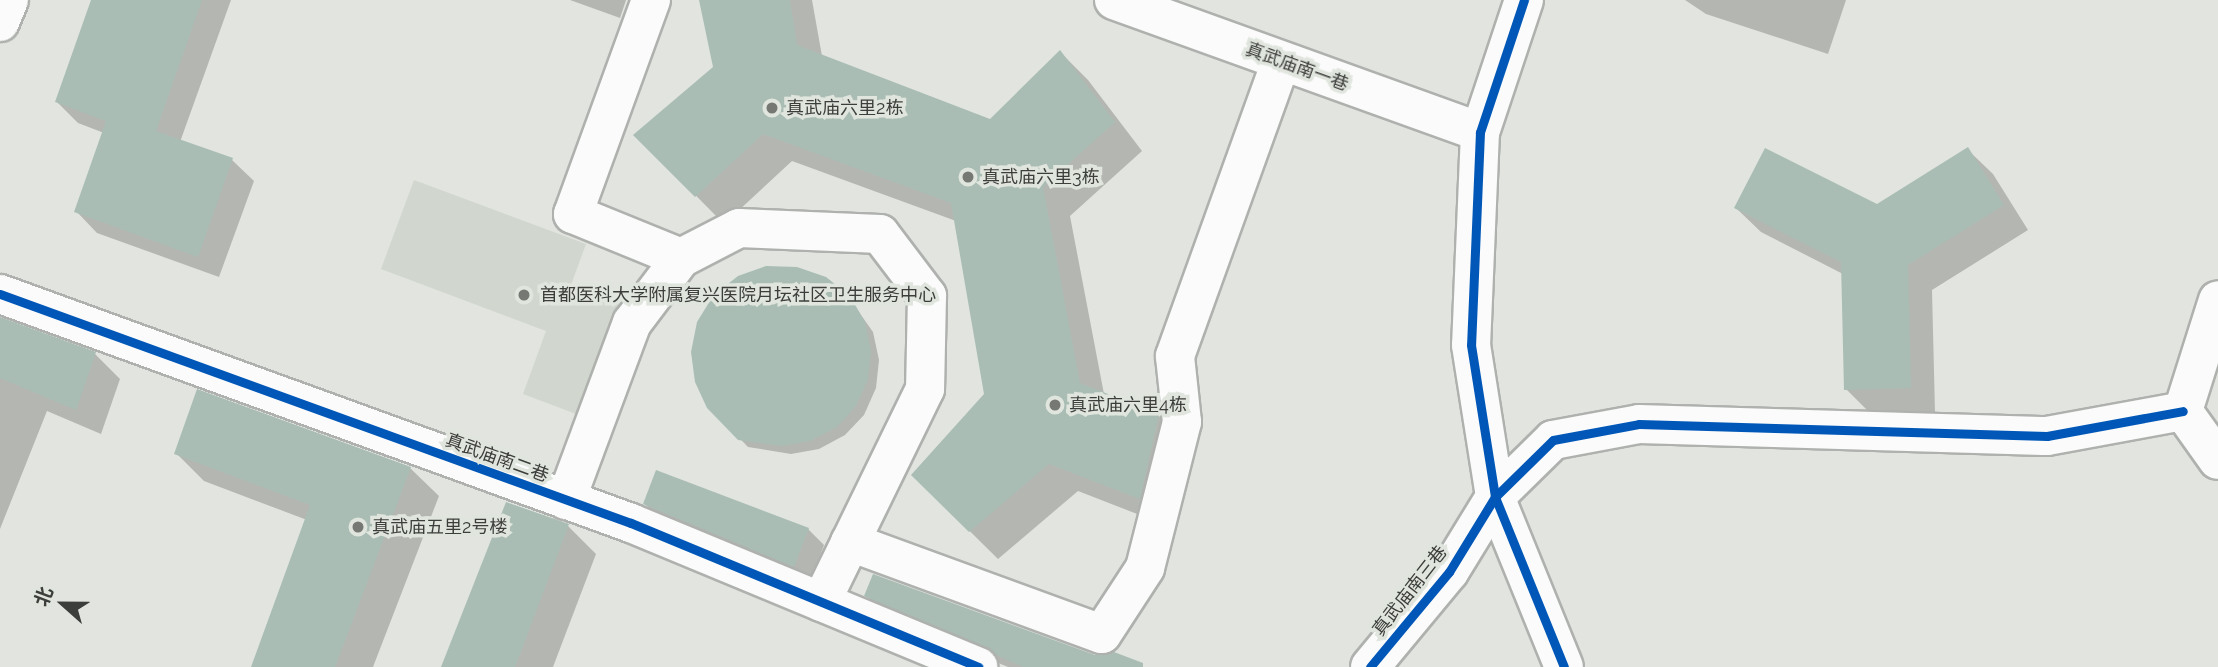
<!DOCTYPE html>
<html>
<head>
<meta charset="utf-8">
<style>
  body { margin:0 }
  #map { position:relative; width:2218px; height:667px; overflow:hidden; background:#e1e4df; font-family:Raleway,"Noto Sans SC",sans-serif }
  div>[style] { position:absolute }
  [style*='--x'] { left:calc(var(--x)*1px); top:calc(var(--y)*1px); width:calc(var(--w)*1px); rotate:calc(var(--a)*1deg) }
  .built>* { inset:0; background:#d1d7ce }
  .shadow>* { inset:0; background:#0003 }
  .building>* { inset:0; background:#a9bdb5 }
  .roads { filter:drop-shadow(2px 0 #aeb1ad) drop-shadow(-2px 0 #aeb1ad) drop-shadow(0 2px #aeb1ad) drop-shadow(0 -2px #aeb1ad) }
  .minor>* { height:38px; margin:-19px; padding:0 19px; transform-origin:19px; border-radius:19px; background:#fafbfa }
  .cycleway>* { height:9px; margin:-4.5px; padding:0 4.5px; transform-origin:4.5px; border-radius:4.5px; background:#0057b8 }
  .dots>* { width:19px; height:19px; translate:-50% -50%; box-sizing:border-box; border:4px solid #e0e5de; border-radius:50% }
  span { translate:-50% -50%; white-space:nowrap; text-align:center; line-height:1.15; -webkit-text-stroke:7px #e0e5de; paint-order:stroke }
  .street-label { font-size:18px; color:#3c3e3b }
  .poi-label { font-size:18px; color:#3c3e3b }
  .left { translate:0 -50%; text-align:left }
  .north { position:absolute; left:28px; top:569px; width:70px; height:70px; -webkit-text-stroke:5px #e0e5de; paint-order:stroke; rotate:291deg; font-size:19px; font-weight:700; line-height:28px; text-align:center; color:#3c3e3b }
  .north::after { content:''; display:block; margin:auto; width:24px; height:32px; background:#3c3e3b; clip-path:polygon(50% 0,100% 100%,50% 72%,0 100%) }
</style>
</head>
<body>
<div id="map">
  <div class="built">
    <div style="clip-path:polygon(414px 180px,586px 244px,571px 285px,625px 306px,584px 417px,523px 394px,546px 331px,381px 269px)"></div>
  </div>
  <div class="shadow">
    <div style="clip-path:polygon(93px 0,231px 0,180px 142px,232px 160px,254px 181px,219px 277px,97px 233px,76px 211px,104px 133px,78px 123px,57px 102px)"></div>
    <div style="clip-path:polygon(570px 0,626px 0,620px 18px)"></div>
    <div style="clip-path:polygon(701px 0,812px 0,822px 56px,990px 121px,1060px 52px,1088px 80px,1142px 151px,1070px 216px,1104px 394px,1158px 415px,1186px 443px,1168px 526px,1078px 491px,998px 559px,913px 475px,986px 395px,956px 221px,792px 161px,724px 224px,636px 135px,715px 68px)"></div>
    <div style="clip-path:polygon(1685px 0,1846px 0,1828px 54px,1706px 14px)"></div>
    <div style="clip-path:polygon(1968px 150px,1993px 174px,2028px 230px,1932px 290px,1935px 412px,1871px 414px,1846px 389px,1843px 274px,1761px 232px,1736px 208px,1877px 206px)"></div>
    <div style="clip-path:polygon(849px 298px,873px 332px,879px 360px,876px 388px,864px 415px,845px 435px,819px 449px,791px 454px,748px 447px,709px 407px)"></div>
    <div style="clip-path:polygon(0 318px,95px 354px,120px 379px,101px 434px,47px 411px,0 529px)"></div>
    <div style="clip-path:polygon(176px 453px,410px 468px,439px 496px,373px 667px,252px 667px,307px 520px,204px 481px)"></div>
    <div style="clip-path:polygon(645px 504px,808px 529px,824px 545px,810px 582px,661px 520px)"></div>
    <div style="clip-path:polygon(568px 526px,596px 554px,553px 667px,443px 667px)"></div>
    <div style="clip-path:polygon(867px 596px,1094px 656px,1129px 667px,1008px 667px,888px 617px)"></div>
  </div>
  <div class="building">
    <div style="clip-path:polygon(91px 0,202px 0,156px 131px,233px 158px,198px 257px,74px 212px,106px 121px,55px 102px)"></div>
    <div style="clip-path:polygon(699px 0,790px 0,797px 45px,990px 119px,1060px 50px,1115px 122px,1043px 187px,1080px 383px,1159px 414px,1140px 499px,1049px 464px,969px 532px,911px 475px,984px 394px,951px 203px,763px 134px,695px 197px,633px 135px,713px 67px)"></div>
    <div style="clip-path:polygon(1968px 147px,2004px 205px,1908px 265px,1911px 388px,1844px 390px,1841px 262px,1734px 208px,1765px 148px,1877px 204px)"></div>
    <div style="clip-path:polygon(766px 266px,797px 267px,826px 277px,850px 296px,865px 322px,871px 351px,868px 379px,856px 406px,837px 427px,810px 441px,782px 446px,738px 440px,707px 408px,695px 382px,691px 352px,697px 322px,713px 296px,738px 276px)"></div>
    <div style="clip-path:polygon(0 317px,96px 352px,76px 410px,0 378px)"></div>
    <div style="clip-path:polygon(197px 389px,411px 467px,335px 667px,251px 667px,310px 505px,174px 454px)"></div>
    <div style="clip-path:polygon(656px 470px,809px 528px,794px 567px,643px 504px)"></div>
    <div style="clip-path:polygon(506px 502px,569px 524px,515px 667px,441px 667px)"></div>
    <div style="clip-path:polygon(873px 574px,1095px 655px,1114px 652px,1143px 663px,1143px 667px,1023px 667px,864px 596px)"></div>
  </div>
  <div class="roads">
    <div class="minor">
      <div style="--x:651;--y:0;--w:228;--a:110"></div>
      <div style="--x:573;--y:214;--w:117;--a:22.2"></div>
      <div style="--x:1114;--y:0;--w:389;--a:19.8"></div>
      <div style="--x:1524;--y:0;--w:139;--a:108.4"></div>
      <div style="--x:1480;--y:132;--w:213;--a:92.4"></div>
      <div style="--x:1471;--y:345;--w:154;--a:81"></div>
      <div style="--x:1495;--y:497;--w:183;--a:67.9"></div>
      <div style="--x:0;--y:22;--w:24;--a:-68"></div>
      <div style="--x:0;--y:294;--w:671;--a:19.95"></div>
      <div style="--x:631;--y:523;--w:376;--a:22.5"></div>
      <div style="--x:2183;--y:411;--w:116;--a:-72.5"></div>
      <div style="--x:2183;--y:411;--w:60;--a:54.5"></div>
      <div style="--x:566;--y:500;--w:189;--a:-69.6"></div>
      <div style="--x:632;--y:323;--w:81;--a:-53"></div>
      <div style="--x:681;--y:258;--w:65;--a:-27.3"></div>
      <div style="--x:739;--y:228;--w:141;--a:2.4"></div>
      <div style="--x:880;--y:234;--w:78;--a:52.8"></div>
      <div style="--x:927;--y:296;--w:93;--a:91.2"></div>
      <div style="--x:925;--y:389;--w:237;--a:116"></div>
      <div style="--x:850;--y:542;--w:268;--a:20.1"></div>
      <div style="--x:1102;--y:634;--w:79;--a:-56.9"></div>
      <div style="--x:1145;--y:568;--w:151;--a:-75.8"></div>
      <div style="--x:1182;--y:422;--w:66;--a:-96.1"></div>
      <div style="--x:1175;--y:356;--w:313;--a:-70.2"></div>
      <div style="--x:1370;--y:667;--w:124;--a:-50.3"></div>
      <div style="--x:1449;--y:572;--w:88;--a:-58.5"></div>
      <div style="--x:1495;--y:497;--w:81;--a:-44.5"></div>
      <div style="--x:1553;--y:440;--w:87;--a:-10.5"></div>
      <div style="--x:1639;--y:424;--w:408;--a:1.7"></div>
      <div style="--x:2047;--y:436;--w:138;--a:-10.4"></div>
    </div>
  </div>
  <div class="cycleway">
    <div style="--x:1524;--y:0;--w:139;--a:108.4"></div>
    <div style="--x:1480;--y:132;--w:213;--a:92.4"></div>
    <div style="--x:1471;--y:345;--w:154;--a:81"></div>
    <div style="--x:1495;--y:497;--w:183;--a:67.9"></div>
    <div style="--x:0;--y:294;--w:671;--a:19.95"></div>
    <div style="--x:631;--y:523;--w:376;--a:22.5"></div>
    <div style="--x:1370;--y:667;--w:124;--a:-50.3"></div>
    <div style="--x:1449;--y:572;--w:88;--a:-58.5"></div>
    <div style="--x:1495;--y:497;--w:81;--a:-44.5"></div>
    <div style="--x:1553;--y:440;--w:87;--a:-10.5"></div>
    <div style="--x:1639;--y:424;--w:408;--a:1.7"></div>
    <div style="--x:2047;--y:436;--w:138;--a:-10.4"></div>
  </div>
  <div class="dots">
    <div style="left:772px;top:108px;background:#767874"></div>
    <div style="left:968px;top:177px;background:#767874"></div>
    <div style="left:524px;top:295px;background:#767874"></div>
    <div style="left:1055px;top:405px;background:#767874"></div>
    <div style="left:358px;top:527px;background:#767874"></div>
  </div>
  <div class="street-label">
    <span style="left:1297px;top:67px;rotate:20deg">真武庙南一巷</span>
    <span style="left:497px;top:458px;rotate:20deg">真武庙南二巷</span>
    <span style="left:1410px;top:591px;rotate:-52deg">真武庙南三巷</span>
  </div>
  <div class="poi-label">
    <span class="left" style="left:786px;top:108px">真武庙六里2栋</span>
    <span class="left" style="left:982px;top:177px">真武庙六里3栋</span>
    <span class="left" style="left:540px;top:295px">首都医科大学附属复兴医院月坛社区卫生服务中心</span>
    <span class="left" style="left:1069px;top:405px">真武庙六里4栋</span>
    <span class="left" style="left:372px;top:527px">真武庙五里2号楼</span>
  </div>
  <div class="north">北</div>
</div>
</body>
</html>
